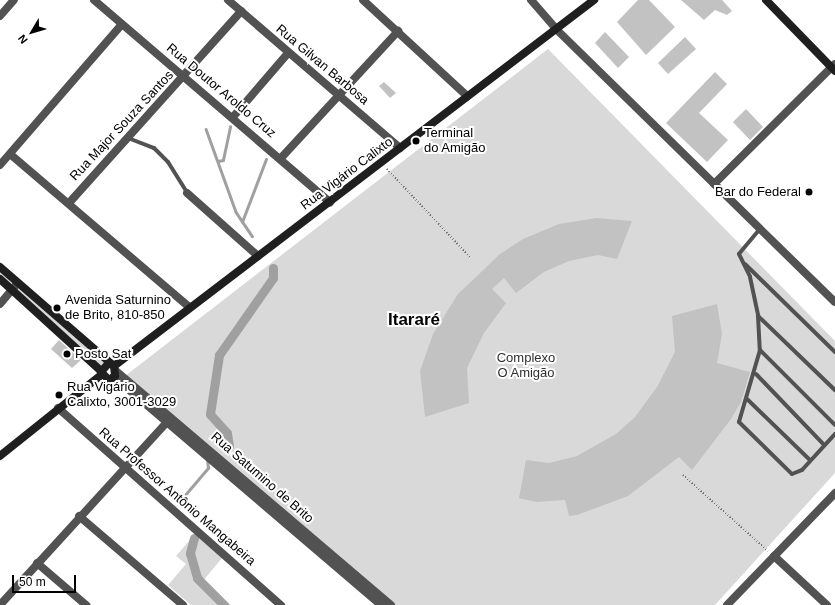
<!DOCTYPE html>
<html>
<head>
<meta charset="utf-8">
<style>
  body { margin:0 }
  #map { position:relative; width:835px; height:605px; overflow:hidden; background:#fff; font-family:Helvetica,sans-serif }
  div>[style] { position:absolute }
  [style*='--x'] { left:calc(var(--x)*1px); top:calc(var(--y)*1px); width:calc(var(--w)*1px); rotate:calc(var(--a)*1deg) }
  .green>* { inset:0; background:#d9d9d9 }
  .stream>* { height:2.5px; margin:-1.25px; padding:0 1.25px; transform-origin:1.25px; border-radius:1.25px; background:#a0a0a0 }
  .canal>* { height:9px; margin:-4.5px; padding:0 4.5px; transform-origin:4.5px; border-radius:4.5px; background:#a0a0a0 }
  .building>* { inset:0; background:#c2c2c2 }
  .path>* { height:1.5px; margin-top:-0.75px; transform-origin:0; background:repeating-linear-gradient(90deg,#747474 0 1px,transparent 0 3px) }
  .service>* { height:4px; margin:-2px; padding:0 2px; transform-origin:2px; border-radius:2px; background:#525252 }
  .minor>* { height:8px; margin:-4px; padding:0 4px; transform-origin:4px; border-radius:4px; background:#525252 }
  .secondary>* { height:8px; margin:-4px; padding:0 4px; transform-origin:4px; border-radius:4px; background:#1f1f1f }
  .dots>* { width:11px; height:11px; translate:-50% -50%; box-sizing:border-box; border:2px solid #fff; border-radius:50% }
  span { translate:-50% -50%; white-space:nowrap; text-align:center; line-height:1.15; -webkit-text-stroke:4px #fff; paint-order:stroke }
  .street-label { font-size:13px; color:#000 }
  .poi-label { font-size:13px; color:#000 }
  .left { translate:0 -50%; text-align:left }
  .right { translate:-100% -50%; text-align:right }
  .park-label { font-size:13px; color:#303030 }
  .district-label { font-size:17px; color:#000; font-weight:700 }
  .north { position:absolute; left:12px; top:12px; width:40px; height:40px; -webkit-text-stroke:3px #fff; paint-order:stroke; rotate:232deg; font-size:11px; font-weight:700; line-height:16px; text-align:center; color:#000 }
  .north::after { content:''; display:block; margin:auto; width:14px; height:18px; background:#000; clip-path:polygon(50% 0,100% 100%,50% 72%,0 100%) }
  .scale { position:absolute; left:12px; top:575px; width:64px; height:18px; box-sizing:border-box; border:2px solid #000; border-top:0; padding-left:5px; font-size:12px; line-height:14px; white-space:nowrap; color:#000; -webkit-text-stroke:3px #fff; paint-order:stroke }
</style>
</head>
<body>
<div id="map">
  <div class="green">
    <div style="clip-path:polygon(548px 49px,835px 341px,835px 473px,715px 605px,390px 605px,125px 376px)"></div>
    <div style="clip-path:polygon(0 268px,105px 363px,100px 368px,0 277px)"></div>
    <div style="clip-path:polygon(195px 534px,222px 558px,203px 581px,231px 605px,191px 605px,168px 585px,186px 564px,176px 556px)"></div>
  </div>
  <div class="stream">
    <div style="--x:206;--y:129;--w:88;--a:70.1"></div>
    <div style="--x:236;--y:212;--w:29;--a:56"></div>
    <div style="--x:218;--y:161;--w:5;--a:-11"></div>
    <div style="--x:223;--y:160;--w:34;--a:-78"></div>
    <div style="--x:242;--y:222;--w:67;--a:-69.1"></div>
    <div style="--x:179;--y:502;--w:45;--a:-49.5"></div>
    <div style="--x:208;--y:468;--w:8;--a:-97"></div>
  </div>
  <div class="canal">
    <div style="--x:229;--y:446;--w:13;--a:-99"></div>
    <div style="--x:227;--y:433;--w:25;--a:-132"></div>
    <div style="--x:210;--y:414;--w:60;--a:-81.3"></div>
    <div style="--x:219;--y:355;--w:94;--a:-55"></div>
    <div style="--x:273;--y:278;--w:10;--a:-90"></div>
    <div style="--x:194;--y:538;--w:16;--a:105"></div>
    <div style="--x:190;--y:553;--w:26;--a:74"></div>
    <div style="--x:197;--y:578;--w:38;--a:45"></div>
  </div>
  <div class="building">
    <div style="clip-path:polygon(638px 0,649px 0,675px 27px,646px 55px,617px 22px)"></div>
    <div style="clip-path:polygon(681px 0,722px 0,732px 11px,727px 15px,715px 10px,704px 20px)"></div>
    <div style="clip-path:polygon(605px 32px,629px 57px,618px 68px,595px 43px)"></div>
    <div style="clip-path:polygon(685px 37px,696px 49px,668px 74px,658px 63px)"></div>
    <div style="clip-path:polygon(715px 72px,727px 84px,699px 113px,728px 140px,707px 162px,666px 123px)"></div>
    <div style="clip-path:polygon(384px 82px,396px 93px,390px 98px,379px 86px)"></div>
    <div style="clip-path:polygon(746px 109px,763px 127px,750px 140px,733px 122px)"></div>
    <div style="clip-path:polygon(596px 218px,632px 221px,617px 259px,598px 255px,569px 261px,544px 272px,516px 293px,504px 278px,492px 289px,506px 303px,484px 333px,467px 368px,469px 403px,425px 417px,420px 371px,433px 334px,458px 294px,500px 254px,523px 239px,559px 224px)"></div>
    <div style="clip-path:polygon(717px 304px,722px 334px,717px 363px,750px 372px,741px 402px,731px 419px,692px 470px,679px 457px,628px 496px,577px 515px,569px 516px,565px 500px,536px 502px,519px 498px,526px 460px,549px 463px,577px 456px,616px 434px,635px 417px,657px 387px,675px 352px,672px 316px)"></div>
    <div style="clip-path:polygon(59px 340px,81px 360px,72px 368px,51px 349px)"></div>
  </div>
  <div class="path">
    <div style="--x:387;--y:169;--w:122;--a:46.7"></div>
    <div style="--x:683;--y:475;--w:114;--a:41.8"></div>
  </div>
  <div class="service">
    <div style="--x:128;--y:138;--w:28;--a:21"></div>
    <div style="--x:154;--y:148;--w:20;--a:45"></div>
    <div style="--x:168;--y:162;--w:36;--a:58"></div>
    <div style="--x:759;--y:230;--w:31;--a:130"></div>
    <div style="--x:739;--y:254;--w:25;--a:64"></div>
    <div style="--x:750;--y:277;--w:40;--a:78"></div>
    <div style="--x:758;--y:316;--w:34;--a:87"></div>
    <div style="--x:760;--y:350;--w:75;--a:106.3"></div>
    <div style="--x:739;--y:422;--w:74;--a:44.5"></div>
    <div style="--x:792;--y:474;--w:11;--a:-22"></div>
    <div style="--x:802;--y:470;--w:49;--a:-47.5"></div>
    <div style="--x:745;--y:264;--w:126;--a:44.4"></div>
    <div style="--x:758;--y:316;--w:107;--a:43.9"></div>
    <div style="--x:760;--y:350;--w:106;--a:45"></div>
    <div style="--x:756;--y:374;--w:98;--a:46.2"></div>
    <div style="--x:747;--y:399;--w:88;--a:44.1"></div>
  </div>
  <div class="minor">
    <div style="--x:94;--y:0;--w:311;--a:40.6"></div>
    <div style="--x:228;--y:0;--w:227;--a:40.7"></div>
    <div style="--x:363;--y:0;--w:142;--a:42.7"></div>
    <div style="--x:531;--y:0;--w:38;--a:49"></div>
    <div style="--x:556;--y:29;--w:390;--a:44.4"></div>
    <div style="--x:0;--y:16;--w:21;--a:-49"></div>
    <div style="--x:233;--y:117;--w:84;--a:-49.3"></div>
    <div style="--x:10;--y:154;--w:235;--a:40.5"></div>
    <div style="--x:281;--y:158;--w:173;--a:-47.3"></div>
    <div style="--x:0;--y:165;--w:186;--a:-49.1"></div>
    <div style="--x:714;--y:184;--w:170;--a:-44.8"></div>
    <div style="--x:187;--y:193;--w:95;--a:41.6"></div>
    <div style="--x:69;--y:203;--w:258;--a:-48.1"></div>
    <div style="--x:0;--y:304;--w:25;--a:-50"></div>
    <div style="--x:116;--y:371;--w:361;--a:40.4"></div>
    <div style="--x:114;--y:377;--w:351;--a:40.5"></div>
    <div style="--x:58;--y:408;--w:298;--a:41.5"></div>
    <div style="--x:79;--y:516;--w:137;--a:40.6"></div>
    <div style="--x:774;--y:556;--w:72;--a:42.8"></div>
    <div style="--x:37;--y:563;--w:65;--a:40.6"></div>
    <div style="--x:0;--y:605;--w:253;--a:-47.6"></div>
    <div style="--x:727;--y:605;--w:156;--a:-46"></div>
  </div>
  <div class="secondary">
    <div style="--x:766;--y:0;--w:99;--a:45.8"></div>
    <div style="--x:0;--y:267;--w:151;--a:41"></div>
    <div style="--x:114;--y:366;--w:10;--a:84"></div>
    <div style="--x:115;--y:376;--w:7;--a:146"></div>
    <div style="--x:109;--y:380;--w:11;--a:-135"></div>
    <div style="--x:101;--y:372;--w:11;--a:-49"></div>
    <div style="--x:0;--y:279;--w:137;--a:42.3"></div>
    <div style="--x:114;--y:366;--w:604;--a:-37.33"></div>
    <div style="--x:0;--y:456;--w:129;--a:-38.7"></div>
  </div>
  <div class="dots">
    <div style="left:416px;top:141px;background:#000"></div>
    <div style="left:809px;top:192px;background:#000"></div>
    <div style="left:57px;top:308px;background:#000"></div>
    <div style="left:67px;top:354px;background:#000"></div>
    <div style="left:59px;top:395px;background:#000"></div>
  </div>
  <div class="street-label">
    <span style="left:322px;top:65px;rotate:40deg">Rua Gilvan Barbosa</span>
    <span style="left:221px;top:91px;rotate:40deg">Rua Doutor Aroldo Cruz</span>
    <span style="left:122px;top:126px;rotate:-47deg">Rua Major Souza Santos</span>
    <span style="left:347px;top:174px;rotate:-37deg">Rua Vigário Calixto</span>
    <span style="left:262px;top:478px;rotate:41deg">Rua Satumino de Brito</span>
    <span style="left:177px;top:497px;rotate:41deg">Rua Professor Antônio Mangabeira</span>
  </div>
  <div class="poi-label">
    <span class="left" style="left:424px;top:141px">Terminal<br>do Amigão</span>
    <span class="right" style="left:801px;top:192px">Bar do Federal</span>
    <span class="left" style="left:65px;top:308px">Avenida Saturnino<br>de Brito, 810-850</span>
    <span class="left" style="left:75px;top:354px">Posto Sat</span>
    <span class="left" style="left:67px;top:395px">Rua Vigário<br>Calixto, 3001-3029</span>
  </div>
  <div class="park-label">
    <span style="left:526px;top:366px">Complexo<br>O Amigão</span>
  </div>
  <div class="district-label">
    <span style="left:414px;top:320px">Itararé</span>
  </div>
  <div class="north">N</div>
  <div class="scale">50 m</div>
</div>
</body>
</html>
